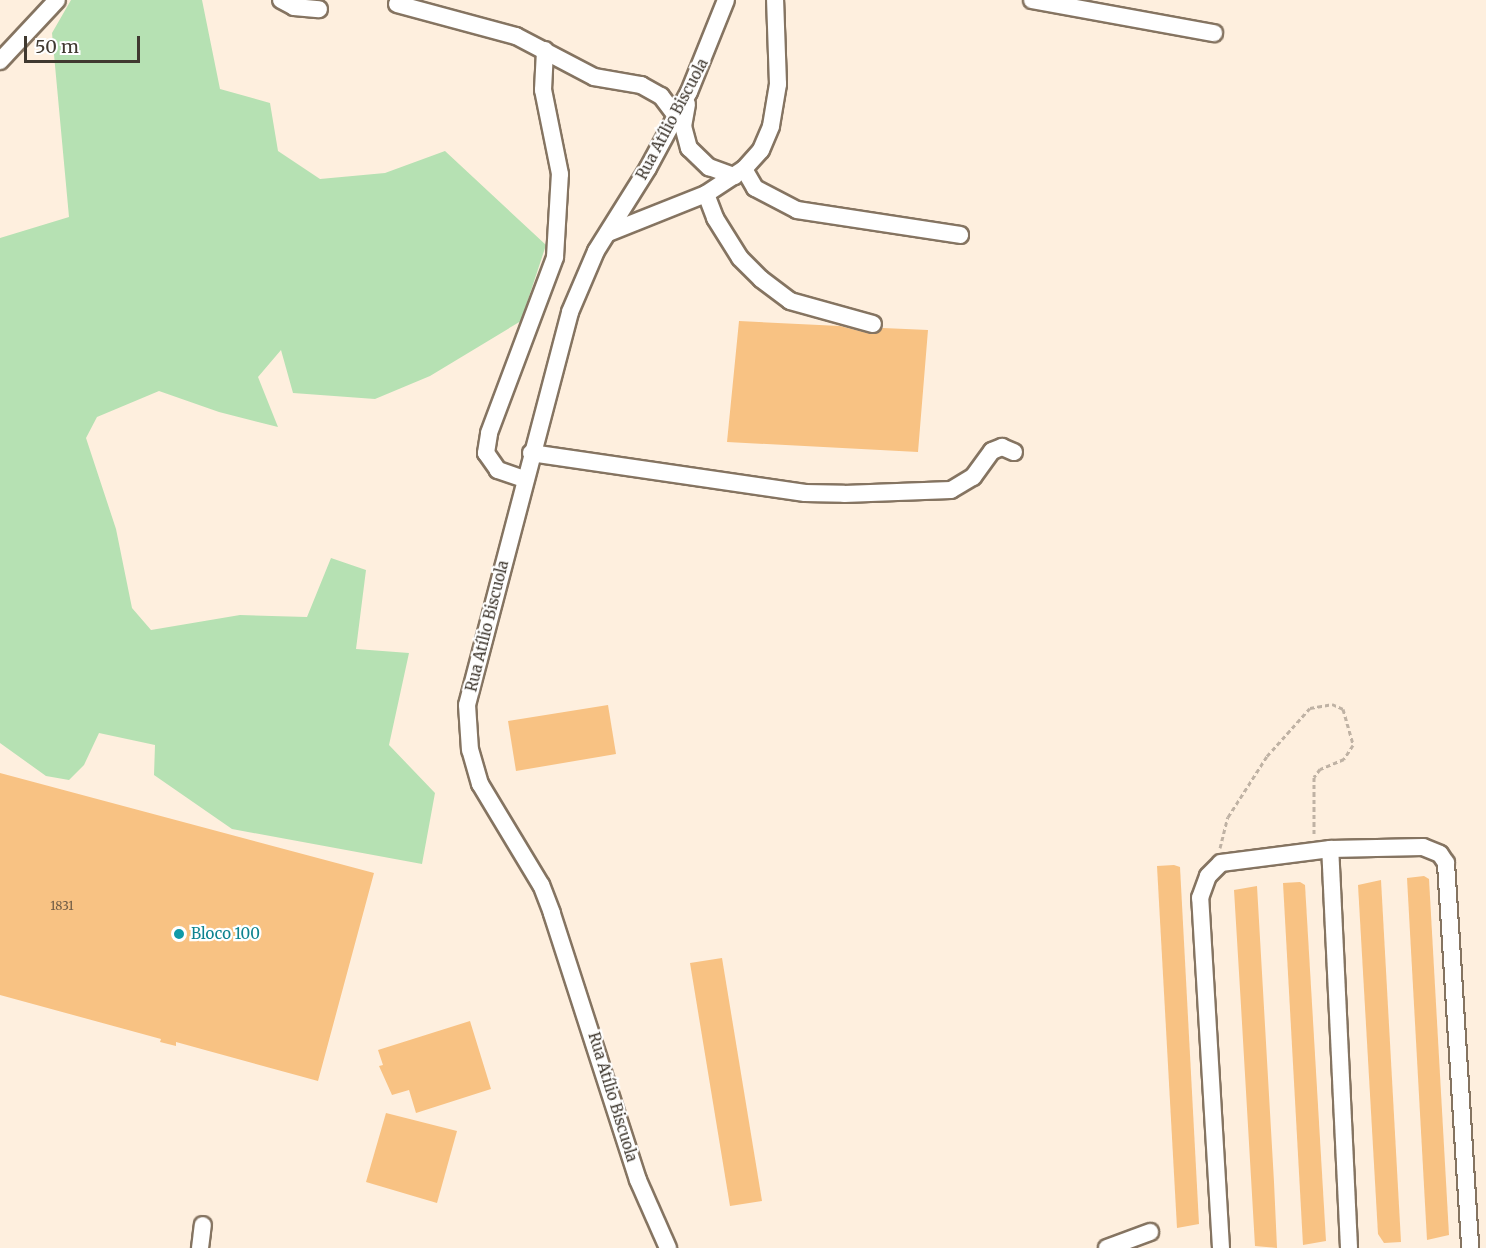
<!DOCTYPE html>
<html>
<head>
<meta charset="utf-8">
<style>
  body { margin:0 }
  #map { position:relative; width:1486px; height:1248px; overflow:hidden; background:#feefde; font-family:Merriweather,serif }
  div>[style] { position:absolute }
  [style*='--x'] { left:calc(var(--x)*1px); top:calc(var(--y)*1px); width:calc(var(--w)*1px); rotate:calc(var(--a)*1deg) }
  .green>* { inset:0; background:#b6e1b3 }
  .building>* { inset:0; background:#f8c283 }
  .path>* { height:3px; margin-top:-1.5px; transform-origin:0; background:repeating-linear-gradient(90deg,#bfb2a4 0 4.5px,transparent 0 7.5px) }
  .roads { filter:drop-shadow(2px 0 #857461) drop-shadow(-2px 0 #857461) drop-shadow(0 2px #857461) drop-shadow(0 -2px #857461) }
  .minor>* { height:16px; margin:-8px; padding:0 8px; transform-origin:8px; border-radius:8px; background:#fff }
  .dots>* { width:16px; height:16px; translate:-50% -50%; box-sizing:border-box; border:3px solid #fff; border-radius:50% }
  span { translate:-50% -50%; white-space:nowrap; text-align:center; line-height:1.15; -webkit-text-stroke:4.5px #fff; paint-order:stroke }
  .number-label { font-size:12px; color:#6e5b45 }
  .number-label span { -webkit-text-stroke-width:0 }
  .street-label { font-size:15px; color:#403930 }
  .culture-label { font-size:15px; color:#0d838f }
  .left { translate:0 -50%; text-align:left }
  .scale { position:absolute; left:24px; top:36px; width:116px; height:27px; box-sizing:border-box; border:3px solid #403930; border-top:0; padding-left:8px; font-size:18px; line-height:21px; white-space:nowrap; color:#403930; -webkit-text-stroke:4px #fff; paint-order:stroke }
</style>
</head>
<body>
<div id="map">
  <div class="green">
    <div style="clip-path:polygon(71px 0,202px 0,220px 89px,270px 103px,278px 151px,320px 179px,385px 173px,445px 151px,546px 245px,521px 321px,430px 376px,375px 399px,293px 393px,281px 350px,258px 377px,278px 427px,219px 412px,159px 391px,97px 417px,86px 438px,116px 529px,132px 608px,151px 630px,240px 615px,307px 617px,331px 558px,366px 570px,356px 649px,409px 653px,389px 745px,435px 793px,422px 864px,232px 829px,154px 775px,155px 745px,99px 733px,84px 765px,69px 780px,46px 776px,0 743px,0 238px,69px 217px,52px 33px)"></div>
  </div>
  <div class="building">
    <div style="clip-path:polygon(739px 321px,840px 326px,871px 334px,883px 328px,928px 330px,918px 452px,727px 442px)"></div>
    <div style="clip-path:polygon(608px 705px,616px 754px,516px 771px,508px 721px)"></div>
    <div style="clip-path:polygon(0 773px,374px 873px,318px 1081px,176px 1042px,176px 1046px,160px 1042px,161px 1039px,0 995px)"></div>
    <div style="clip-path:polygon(1174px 865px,1180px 867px,1199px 1224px,1177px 1228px,1157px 866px)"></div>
    <div style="clip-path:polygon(1424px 876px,1429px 879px,1449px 1235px,1427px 1240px,1407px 878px)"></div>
    <div style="clip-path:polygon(1381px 880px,1401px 1242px,1384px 1243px,1378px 1234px,1358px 885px)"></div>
    <div style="clip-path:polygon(1300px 882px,1305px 885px,1326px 1241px,1303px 1245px,1283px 883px)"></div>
    <div style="clip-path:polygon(1257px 886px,1274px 1182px,1277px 1248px,1255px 1246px,1241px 1006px,1234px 890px)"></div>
    <div style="clip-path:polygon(722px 958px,762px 1201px,730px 1206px,690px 963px)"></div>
    <div style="clip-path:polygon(470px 1021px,491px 1089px,416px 1113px,409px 1090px,392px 1095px,379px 1066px,383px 1065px,378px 1050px)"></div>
    <div style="clip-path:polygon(386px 1113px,457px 1131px,437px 1203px,366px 1182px)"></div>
  </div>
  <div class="path">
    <div style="--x:1220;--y:848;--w:32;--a:-76"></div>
    <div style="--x:1228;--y:817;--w:72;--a:-57.4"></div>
    <div style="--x:1267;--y:756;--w:64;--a:-48.1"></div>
    <div style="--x:1310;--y:708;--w:22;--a:-10"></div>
    <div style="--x:1332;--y:704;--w:12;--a:24"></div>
    <div style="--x:1343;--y:709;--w:37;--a:74"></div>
    <div style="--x:1353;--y:745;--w:17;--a:123"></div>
    <div style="--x:1344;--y:759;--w:26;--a:157"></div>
    <div style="--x:1320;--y:769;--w:10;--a:127"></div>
    <div style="--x:1314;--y:777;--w:58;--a:90"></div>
  </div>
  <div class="roads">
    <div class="minor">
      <div style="--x:281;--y:0;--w:15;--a:28"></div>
      <div style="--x:294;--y:7;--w:25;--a:5"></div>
      <div style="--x:1032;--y:0;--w:185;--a:10.3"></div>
      <div style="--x:397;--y:4;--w:123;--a:15.1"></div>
      <div style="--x:516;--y:36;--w:88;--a:27.7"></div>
      <div style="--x:594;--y:77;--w:48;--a:9.7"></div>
      <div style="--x:641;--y:85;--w:23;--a:29"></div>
      <div style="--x:661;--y:96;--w:25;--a:53"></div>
      <div style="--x:0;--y:61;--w:83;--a:-46.9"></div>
      <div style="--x:687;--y:104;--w:22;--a:100"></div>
      <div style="--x:683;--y:126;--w:23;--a:75"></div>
      <div style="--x:689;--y:148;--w:28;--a:44"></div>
      <div style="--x:709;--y:167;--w:27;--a:20"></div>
      <div style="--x:744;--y:169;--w:22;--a:60"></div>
      <div style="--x:755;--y:188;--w:47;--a:27.6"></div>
      <div style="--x:797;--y:210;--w:165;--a:8.7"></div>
      <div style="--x:706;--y:194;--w:26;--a:69"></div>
      <div style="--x:715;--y:218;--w:47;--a:58"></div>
      <div style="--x:740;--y:258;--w:30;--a:45"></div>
      <div style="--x:761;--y:279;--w:36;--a:37"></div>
      <div style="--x:790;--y:301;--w:86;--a:15.5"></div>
      <div style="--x:608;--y:233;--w:105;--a:-21.7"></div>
      <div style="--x:706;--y:194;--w:45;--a:-33.3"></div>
      <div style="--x:744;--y:169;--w:25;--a:-48"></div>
      <div style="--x:761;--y:150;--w:26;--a:-67"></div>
      <div style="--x:771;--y:126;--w:43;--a:-80.5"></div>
      <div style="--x:778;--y:84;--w:84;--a:-92"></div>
      <div style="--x:531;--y:453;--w:277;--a:8.3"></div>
      <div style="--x:805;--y:493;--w:39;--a:1"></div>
      <div style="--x:844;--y:494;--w:107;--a:-2.1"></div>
      <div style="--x:951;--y:490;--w:26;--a:-31"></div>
      <div style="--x:973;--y:477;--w:32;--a:-54"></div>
      <div style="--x:992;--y:451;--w:11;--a:-22"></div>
      <div style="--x:1002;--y:447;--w:13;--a:23"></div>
      <div style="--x:524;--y:479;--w:28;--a:-161"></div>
      <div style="--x:498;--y:470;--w:21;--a:-125"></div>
      <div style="--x:486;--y:453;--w:20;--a:-81"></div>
      <div style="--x:489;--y:433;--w:188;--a:-69.4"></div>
      <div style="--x:555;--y:257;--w:83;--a:-86.6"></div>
      <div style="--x:560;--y:174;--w:86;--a:-101.4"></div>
      <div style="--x:543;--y:90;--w:40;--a:-87.1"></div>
      <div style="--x:200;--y:1248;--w:23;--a:-83"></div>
      <div style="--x:668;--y:1248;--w:74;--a:-113.8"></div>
      <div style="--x:638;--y:1180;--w:281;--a:-107.9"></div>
      <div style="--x:552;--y:913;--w:30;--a:-111"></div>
      <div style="--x:541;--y:885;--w:118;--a:-121.1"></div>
      <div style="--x:480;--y:784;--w:35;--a:-106"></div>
      <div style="--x:470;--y:750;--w:45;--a:-93.8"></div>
      <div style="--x:467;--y:705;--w:406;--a:-75.3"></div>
      <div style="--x:570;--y:312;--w:66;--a:-66.9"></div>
      <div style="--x:596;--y:251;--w:98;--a:-57.9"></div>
      <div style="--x:648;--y:168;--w:86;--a:-61.7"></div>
      <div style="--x:689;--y:92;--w:99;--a:-68.1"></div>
      <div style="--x:1107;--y:1248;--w:46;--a:-20.4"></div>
      <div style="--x:1221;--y:1248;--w:351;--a:-93.4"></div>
      <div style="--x:1200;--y:898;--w:23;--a:-70"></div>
      <div style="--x:1208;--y:876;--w:18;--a:-45"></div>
      <div style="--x:1221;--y:863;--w:110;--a:-7.3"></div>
      <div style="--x:1349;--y:1248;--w:399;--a:-92.7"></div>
      <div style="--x:1330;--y:849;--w:93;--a:-1.2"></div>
      <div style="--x:1423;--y:847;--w:18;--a:22"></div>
      <div style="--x:1440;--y:854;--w:11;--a:56"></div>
      <div style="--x:1446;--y:863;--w:386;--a:86.4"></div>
    </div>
  </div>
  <div class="dots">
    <div style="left:179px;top:934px;background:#0f9aa8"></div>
  </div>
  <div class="number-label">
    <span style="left:62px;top:906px">1831</span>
  </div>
  <div class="street-label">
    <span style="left:672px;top:119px;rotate:-62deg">Rua Atílio Biscuola</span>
    <span style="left:487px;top:626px;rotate:-76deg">Rua Atílio Biscuola</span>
    <span style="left:613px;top:1097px;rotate:73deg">Rua Atílio Biscuola</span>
  </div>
  <div class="culture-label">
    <span class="left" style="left:191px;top:934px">Bloco 100</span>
  </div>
  <div class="scale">50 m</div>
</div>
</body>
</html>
